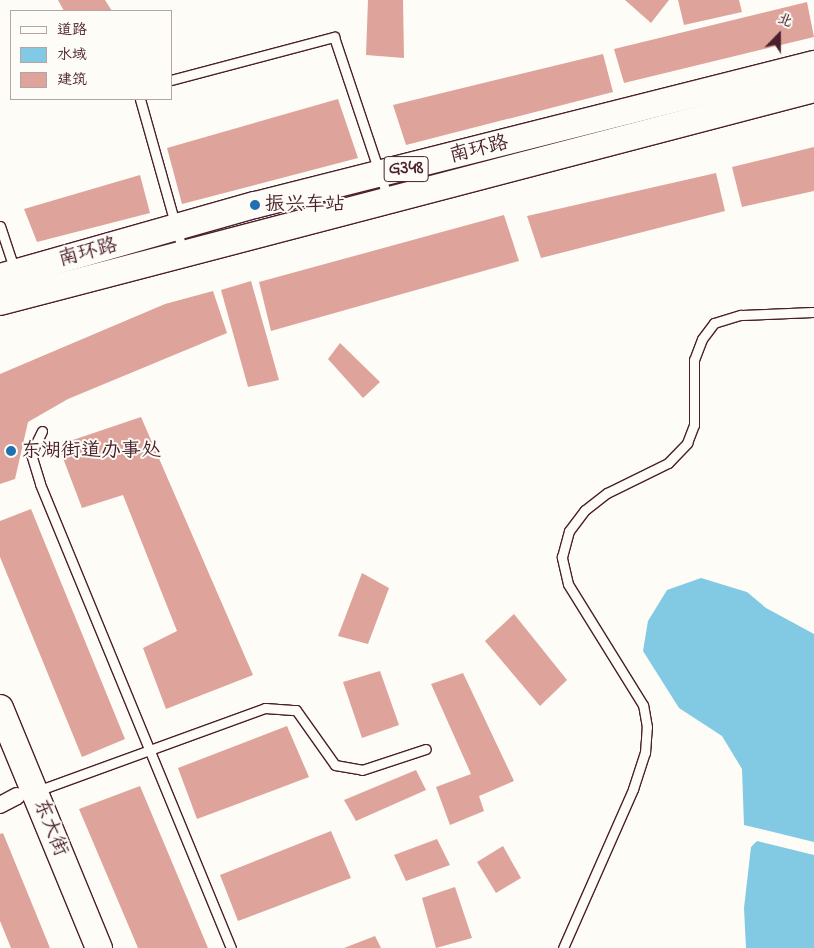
<!DOCTYPE html>
<html>
<head>
<meta charset="utf-8">
<style>
  body { margin:0 }
  #map { position:relative; width:814px; height:948px; overflow:hidden; background:#fdfcf7; font-family:"Indie Flower","LXGW WenKai TC",sans-serif }
  div>[style] { position:absolute }
  [style*='--x'] { left:calc(var(--x)*1px); top:calc(var(--y)*1px); width:calc(var(--w)*1px); rotate:calc(var(--a)*1deg) }
  .water>* { inset:0; background:#82c9e3 }
  .building>* { inset:0; background:#dea49b }
  .roads { filter:drop-shadow(1px 0 #4a1f2b) drop-shadow(-1px 0 #4a1f2b) drop-shadow(0 1px #4a1f2b) drop-shadow(0 -1px #4a1f2b) }
  .lane>* { height:9px; margin:-4.5px; padding:0 4.5px; transform-origin:4.5px; border-radius:4.5px; background:#fdfcf7 }
  .street>* { height:16px; margin:-8px; padding:0 8px; transform-origin:8px; border-radius:8px; background:#fdfcf7 }
  .primary>* { height:26px; margin:-13px; padding:0 13px; transform-origin:13px; border-radius:13px; background:#fdfcf7 }
  .dots>* { width:14px; height:14px; translate:-50% -50%; box-sizing:border-box; border:2px solid #fdfcf7; border-radius:50% }
  span { translate:-50% -50%; white-space:nowrap; text-align:center; line-height:1.15; -webkit-text-stroke:4px #fdfcf7; paint-order:stroke }
  .shield-label span { padding:1px 4px; background:#fdfcf7; border:1px solid; border-radius:4px; -webkit-text-stroke-width:0 }
  .shield-label { font-size:19px; color:#4a1f2b; font-weight:700 }
  .street-label { font-size:20px; color:#4a1f2b }
  .poi-label { font-size:20px; color:#4a1f2b }
  .left { translate:0 -50%; text-align:left }
  .legend { position:absolute; left:10px; top:10px; width:162px; height:90px; box-sizing:border-box; background:#fdfcf7; border:1px solid #b5a4a5; margin:0; padding:6px 9px; list-style:none; font-size:15px; color:#4a1f2b }
  .legend li { display:flex; align-items:center; gap:10px; height:25px }
  .legend b { width:25px; border:1px solid #b5a4a5 }
  .north { position:absolute; left:754px; top:10px; width:50px; height:50px; -webkit-text-stroke:4px #fdfcf7; paint-order:stroke; rotate:22deg; font-size:14px; font-weight:700; line-height:20px; text-align:center; color:#4a1f2b }
  .north::after { content:''; display:block; margin:auto; width:18px; height:22px; background:#4a1f2b; clip-path:polygon(50% 0,100% 100%,50% 72%,0 100%) }
</style>
</head>
<body>
<div id="map">
  <div class="water">
    <div style="clip-path:polygon(701px 578px,747px 592px,766px 608px,814px 634px,814px 842px,744px 825px,742px 769px,722px 736px,679px 708px,643px 651px,648px 621px,667px 590px)"></div>
    <div style="clip-path:polygon(757px 841px,814px 855px,814px 948px,746px 948px,744px 908px,751px 847px)"></div>
  </div>
  <div class="building">
    <div style="clip-path:polygon(58px 0,105px 0,112px 11px,64px 11px)"></div>
    <div style="clip-path:polygon(368px 0,403px 0,404px 58px,366px 55px)"></div>
    <div style="clip-path:polygon(625px 0,669px 0,651px 23px)"></div>
    <div style="clip-path:polygon(678px 0,739px 0,742px 12px,684px 25px)"></div>
    <div style="clip-path:polygon(807px 2px,814px 37px,624px 83px,614px 49px)"></div>
    <div style="clip-path:polygon(603px 54px,613px 92px,406px 145px,393px 105px)"></div>
    <div style="clip-path:polygon(338px 99px,358px 158px,182px 204px,167px 148px)"></div>
    <div style="clip-path:polygon(814px 147px,814px 191px,742px 207px,732px 167px)"></div>
    <div style="clip-path:polygon(716px 173px,725px 211px,541px 258px,527px 216px)"></div>
    <div style="clip-path:polygon(140px 175px,150px 213px,37px 242px,24px 209px)"></div>
    <div style="clip-path:polygon(504px 215px,519px 261px,271px 331px,259px 282px)"></div>
    <div style="clip-path:polygon(251px 281px,279px 380px,248px 387px,221px 290px)"></div>
    <div style="clip-path:polygon(213px 291px,227px 333px,68px 399px,28px 422px,15px 479px,0 484px,0 374px,165px 304px)"></div>
    <div style="clip-path:polygon(340px 343px,380px 382px,363px 398px,328px 359px)"></div>
    <div style="clip-path:polygon(141px 417px,253px 675px,166px 709px,143px 648px,177px 631px,123px 495px,82px 508px,58px 445px)"></div>
    <div style="clip-path:polygon(31px 509px,125px 739px,82px 757px,0 557px,0 521px)"></div>
    <div style="clip-path:polygon(362px 573px,389px 588px,368px 644px,338px 636px)"></div>
    <div style="clip-path:polygon(514px 614px,567px 680px,540px 706px,485px 641px)"></div>
    <div style="clip-path:polygon(380px 671px,399px 725px,362px 738px,343px 682px)"></div>
    <div style="clip-path:polygon(463px 673px,514px 781px,479px 796px,484px 811px,450px 825px,436px 787px,471px 774px,431px 684px)"></div>
    <div style="clip-path:polygon(287px 726px,309px 777px,197px 819px,178px 768px)"></div>
    <div style="clip-path:polygon(416px 770px,426px 790px,356px 821px,344px 800px)"></div>
    <div style="clip-path:polygon(140px 786px,208px 948px,138px 948px,79px 809px)"></div>
    <div style="clip-path:polygon(331px 831px,351px 878px,238px 921px,220px 875px)"></div>
    <div style="clip-path:polygon(3px 833px,50px 948px,11px 948px,0 921px,0 834px)"></div>
    <div style="clip-path:polygon(437px 839px,450px 865px,406px 881px,394px 855px)"></div>
    <div style="clip-path:polygon(503px 846px,521px 878px,496px 893px,477px 862px)"></div>
    <div style="clip-path:polygon(455px 887px,472px 938px,436px 948px,422px 898px)"></div>
    <div style="clip-path:polygon(375px 936px,381px 948px,344px 948px)"></div>
  </div>
  <div class="roads">
    <div class="lane">
      <div style="--x:171;--y:80;--w:169;--a:-14.8"></div>
      <div style="--x:334;--y:37;--w:170;--a:71.5"></div>
      <div style="--x:140;--y:99;--w:159;--a:74.3"></div>
      <div style="--x:0;--y:226;--w:47;--a:71.6"></div>
      <div style="--x:42;--y:431;--w:25;--a:116"></div>
      <div style="--x:31;--y:454;--w:31;--a:73"></div>
      <div style="--x:40;--y:484;--w:502;--a:67.63"></div>
      <div style="--x:37;--y:791;--w:243;--a:-20"></div>
      <div style="--x:265;--y:708;--w:31;--a:4"></div>
      <div style="--x:296;--y:710;--w:67;--a:54.7"></div>
      <div style="--x:335;--y:765;--w:27;--a:10"></div>
      <div style="--x:362;--y:770;--w:67;--a:-18.2"></div>
      <div style="--x:563;--y:948;--w:174;--a:-66.2"></div>
      <div style="--x:633;--y:789;--w:38;--a:-72"></div>
      <div style="--x:645;--y:753;--w:26;--a:-86"></div>
      <div style="--x:647;--y:727;--w:22;--a:-100"></div>
      <div style="--x:643;--y:705;--w:142;--a:-121.8"></div>
      <div style="--x:568;--y:584;--w:28;--a:-103"></div>
      <div style="--x:562;--y:557;--w:27;--a:-75"></div>
      <div style="--x:569;--y:531;--w:26;--a:-53"></div>
      <div style="--x:585;--y:510;--w:28;--a:-38"></div>
      <div style="--x:607;--y:493;--w:68;--a:-26.2"></div>
      <div style="--x:668;--y:463;--w:28;--a:-46"></div>
      <div style="--x:687;--y:443;--w:19;--a:-69"></div>
      <div style="--x:694;--y:425;--w:65;--a:-90"></div>
      <div style="--x:694;--y:360;--w:22;--a:-69"></div>
      <div style="--x:702;--y:339;--w:20;--a:-53"></div>
      <div style="--x:714;--y:323;--w:28;--a:-17"></div>
      <div style="--x:741;--y:315;--w:73;--a:-2.4"></div>
    </div>
    <div class="street">
      <div style="--x:0;--y:805;--w:19;--a:-28"></div>
    </div>
    <div class="primary">
      <div style="--x:0;--y:277;--w:265;--a:-15.8"></div>
      <div style="--x:255;--y:205;--w:577;--a:-14.16"></div>
      <div style="--x:0;--y:302;--w:841;--a:-14.66"></div>
      <div style="--x:0;--y:708;--w:260;--a:67.6"></div>
    </div>
  </div>
  <div class="dots">
    <div style="left:255px;top:205px;background:#1f6fb2"></div>
    <div style="left:11px;top:451px;background:#1f6fb2"></div>
  </div>
  <div class="shield-label">
    <span style="left:406px;top:169px">G348</span>
  </div>
  <div class="street-label">
    <span style="left:479px;top:150px;rotate:-14deg">南环路</span>
    <span style="left:88px;top:253px;rotate:-15deg">南环路</span>
    <span style="left:50px;top:828px;rotate:68deg">东大街</span>
  </div>
  <div class="poi-label">
    <span class="left" style="left:265px;top:205px">振兴车站</span>
    <span class="left" style="left:21px;top:451px">东湖街道办事处</span>
  </div>
  <ul class="legend">
  <li><b style="height:6px;background:#fdfcf7"></b>道路</li>
  <li><b style="height:14px;background:#82c9e3"></b>水域</li>
  <li><b style="height:14px;background:#dea49b"></b>建筑</li>
  </ul>
  <div class="north">北</div>
</div>
</body>
</html>
